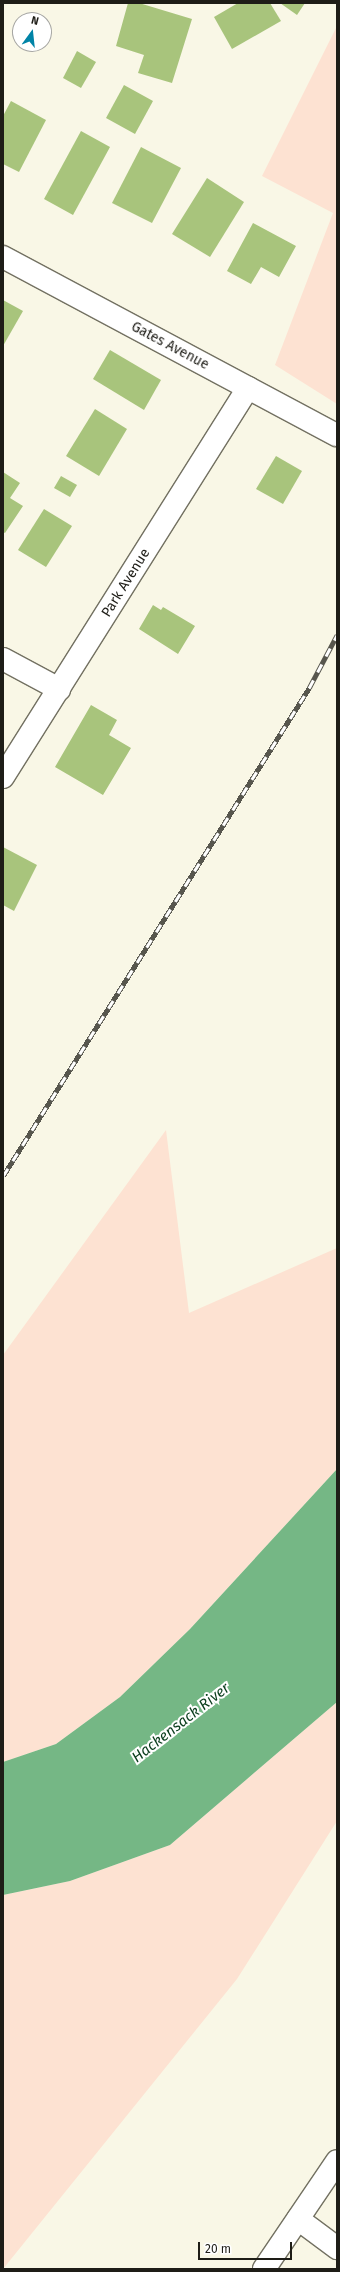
<!DOCTYPE html>
<html>
<head>
<meta charset="utf-8">
<style>
  body { margin:0 }
  #map { position:relative; width:340px; height:2272px; overflow:hidden; background:#f9f7e6; font-family:"Fira Sans",sans-serif }
  div>[style] { position:absolute }
  [style*='--x'] { left:calc(var(--x)*1px); top:calc(var(--y)*1px); width:calc(var(--w)*1px); rotate:calc(var(--a)*1deg) }
  .green>* { inset:0; background:#fde2d2 }
  .water>* { inset:0; background:#75b785 }
  .building>* { inset:0; background:#a8c47c }
  .roads { filter:drop-shadow(1px 0 #737162) drop-shadow(-1px 0 #737162) drop-shadow(0 1px #737162) drop-shadow(0 -1px #737162) }
  .street>* { height:22px; margin:-11px; padding:0 11px; transform-origin:11px; border-radius:11px; background:#fff }
  .rail>* { height:4.5px; margin-top:-2.25px; transform-origin:0; background:repeating-linear-gradient(90deg,#fff 0 9px,#57564d 0 18px); box-sizing:border-box; border-block:1px solid #57564d }
  span { translate:-50% -50%; white-space:nowrap; text-align:center; line-height:1.15; -webkit-text-stroke:4px #fff; paint-order:stroke }
  .street-label { font-size:14px; color:#1e1d17 }
  .water-label { font-size:15px; color:#093d1c; font-style:italic }
  .frame { position:absolute; inset:0; border:4px solid #1e1d17; pointer-events:none }
  .north { position:absolute; left:12px; top:12px; width:40px; height:40px; box-sizing:border-box; background:#fff; border:1px solid #a5a5a2; border-radius:50%; rotate:15deg; font-size:11px; font-weight:700; line-height:16px; text-align:center; color:#1e1d17 }
  .north::after { content:''; display:block; margin:auto; width:14px; height:18px; background:#0184a7; clip-path:polygon(50% 0,100% 100%,50% 72%,0 100%) }
  .scale { position:absolute; left:198px; top:2242px; width:94px; height:18px; box-sizing:border-box; border:2px solid #1e1d17; border-top:0; padding-left:5px; font-size:12px; line-height:14px; white-space:nowrap; color:#1e1d17; -webkit-text-stroke:3px #fff; paint-order:stroke }
</style>
</head>
<body>
<div id="map">
  <div class="green">
    <div style="clip-path:polygon(337px 26px,337px 404px,275px 365px,333px 213px,262px 176px)"></div>
    <div style="clip-path:polygon(166px 1130px,189px 1313px,337px 1248px,337px 1469px,190px 1629px,120px 1697px,56px 1744px,3px 1762px,3px 1355px)"></div>
    <div style="clip-path:polygon(337px 1702px,337px 1821px,237px 1979px,3px 2269px,3px 1895px,70px 1881px,170px 1845px)"></div>
  </div>
  <div class="water">
    <div style="clip-path:polygon(337px 1469px,337px 1702px,170px 1845px,70px 1881px,3px 1895px,3px 1762px,56px 1744px,120px 1697px,190px 1629px)"></div>
  </div>
  <div class="building">
    <div style="clip-path:polygon(128px 3px,139px 3px,192px 19px,172px 83px,138px 73px,144px 55px,116px 46px)"></div>
    <div style="clip-path:polygon(238px 3px,270px 3px,281px 21px,232px 49px,214px 17px)"></div>
    <div style="clip-path:polygon(280px 3px,305px 3px,297px 15px)"></div>
    <div style="clip-path:polygon(77px 51px,96px 62px,81px 88px,63px 78px)"></div>
    <div style="clip-path:polygon(124px 85px,153px 101px,135px 134px,106px 118px)"></div>
    <div style="clip-path:polygon(11px 101px,46px 120px,19px 172px,3px 164px,3px 116px)"></div>
    <div style="clip-path:polygon(81px 131px,110px 147px,73px 215px,44px 199px)"></div>
    <div style="clip-path:polygon(141px 147px,181px 168px,152px 223px,112px 203px)"></div>
    <div style="clip-path:polygon(207px 178px,244px 202px,210px 257px,172px 234px)"></div>
    <div style="clip-path:polygon(253px 223px,296px 246px,279px 277px,261px 267px,251px 284px,227px 271px)"></div>
    <div style="clip-path:polygon(3px 300px,23px 311px,3px 346px)"></div>
    <div style="clip-path:polygon(110px 350px,161px 380px,144px 410px,93px 379px)"></div>
    <div style="clip-path:polygon(95px 409px,127px 429px,99px 476px,66px 456px)"></div>
    <div style="clip-path:polygon(276px 456px,302px 471px,283px 504px,256px 489px)"></div>
    <div style="clip-path:polygon(3px 472px,20px 483px,10px 498px,23px 506px,5px 533px,3px 532px)"></div>
    <div style="clip-path:polygon(61px 476px,77px 485px,70px 497px,54px 488px)"></div>
    <div style="clip-path:polygon(44px 509px,72px 526px,46px 567px,18px 550px)"></div>
    <div style="clip-path:polygon(153px 605px,161px 610px,163px 607px,195px 626px,178px 654px,139px 629px)"></div>
    <div style="clip-path:polygon(91px 705px,117px 720px,109px 735px,131px 748px,103px 795px,55px 767px)"></div>
    <div style="clip-path:polygon(3px 847px,37px 865px,14px 911px,3px 905px)"></div>
  </div>
  <div class="roads">
    <div class="street">
      <div style="--x:3;--y:257;--w:378;--a:28.1"></div>
      <div style="--x:3;--y:659;--w:64;--a:28.2"></div>
      <div style="--x:3;--y:777;--w:460;--a:-57.8"></div>
      <div style="--x:298;--y:2219;--w:49;--a:36.6"></div>
      <div style="--x:264;--y:2269;--w:130;--a:-55.9"></div>
    </div>
  </div>
  <div class="rail">
    <div style="--x:3;--y:1176;--w:576;--a:-57.91"></div>
    <div style="--x:309;--y:688;--w:60;--a:-62.2"></div>
  </div>
  <div class="street-label">
    <span style="left:170px;top:346px;rotate:28deg">Gates Avenue</span>
    <span style="left:126px;top:583px;rotate:-58deg">Park Avenue</span>
  </div>
  <div class="water-label">
    <span style="left:181px;top:1723px;rotate:-38deg">Hackensack River</span>
  </div>
  <div class="frame"></div>
  <div class="north">N</div>
  <div class="scale">20 m</div>
</div>
</body>
</html>
